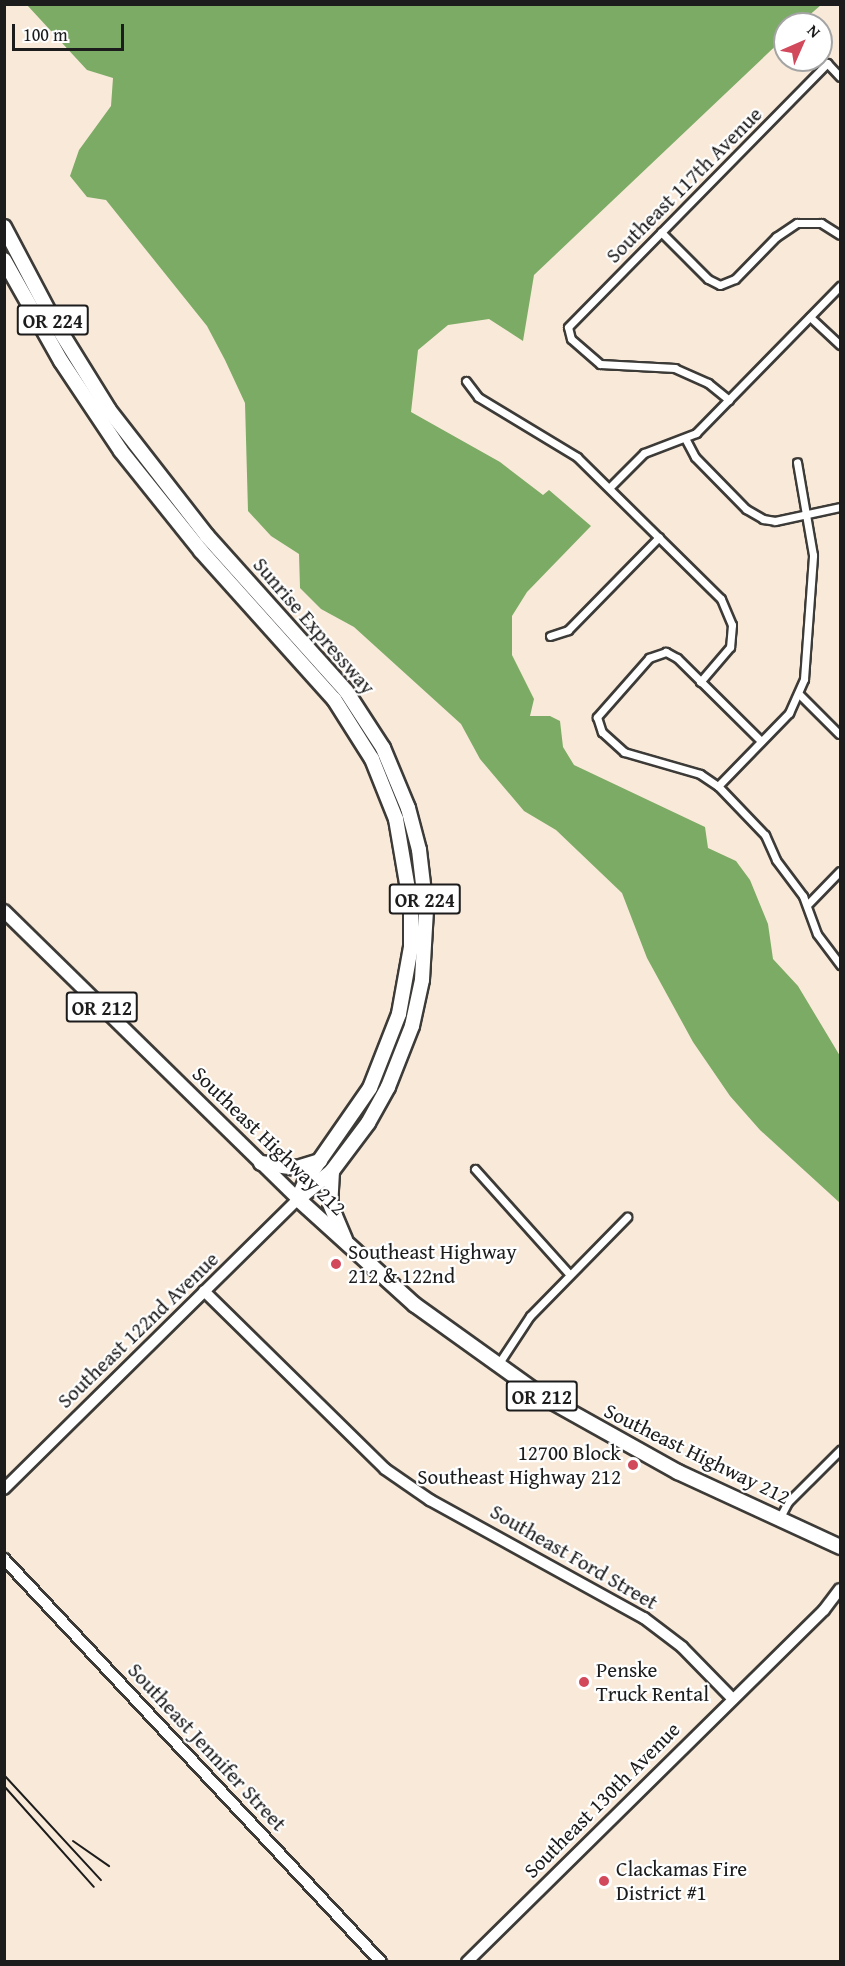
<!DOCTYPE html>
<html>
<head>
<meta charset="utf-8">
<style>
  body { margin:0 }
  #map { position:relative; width:845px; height:1966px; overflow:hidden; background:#f9e9d8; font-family:"Gentium Book Plus",serif }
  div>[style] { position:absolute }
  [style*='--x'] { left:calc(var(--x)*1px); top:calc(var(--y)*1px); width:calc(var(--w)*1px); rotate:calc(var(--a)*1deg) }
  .forest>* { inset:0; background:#7bab65 }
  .roads { filter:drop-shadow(2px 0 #3d3b38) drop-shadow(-2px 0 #3d3b38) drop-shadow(0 2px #3d3b38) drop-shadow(0 -2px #3d3b38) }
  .street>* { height:7px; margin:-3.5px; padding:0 3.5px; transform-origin:3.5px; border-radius:3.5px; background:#fff }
  .secondary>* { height:10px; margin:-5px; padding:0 5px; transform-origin:5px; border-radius:5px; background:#fff }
  .primary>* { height:12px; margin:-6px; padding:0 6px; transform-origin:6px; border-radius:6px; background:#fff }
  .highway>* { height:14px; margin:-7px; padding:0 7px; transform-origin:7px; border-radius:7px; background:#fff }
  .rail>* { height:2px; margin:-1px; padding:0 1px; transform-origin:1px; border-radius:1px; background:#1c1c1c }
  .dots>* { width:16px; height:16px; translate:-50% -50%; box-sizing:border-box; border:3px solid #fff; border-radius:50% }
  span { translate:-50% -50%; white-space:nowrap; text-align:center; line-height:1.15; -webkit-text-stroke:4.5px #fff; paint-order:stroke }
  .shield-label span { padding:2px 4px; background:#fff; border:2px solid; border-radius:4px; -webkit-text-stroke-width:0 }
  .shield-label { font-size:20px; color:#1c1c1c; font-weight:700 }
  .street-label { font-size:21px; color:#1c1c1c }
  .poi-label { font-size:21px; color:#1c1c1c }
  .left { translate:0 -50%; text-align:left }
  .right { translate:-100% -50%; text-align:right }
  .frame { position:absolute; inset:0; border:6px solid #1c1c1c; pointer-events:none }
  .north { position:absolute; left:773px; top:12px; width:60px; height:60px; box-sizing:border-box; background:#fff; border:2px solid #a4a4a4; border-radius:50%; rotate:45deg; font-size:16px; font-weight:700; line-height:24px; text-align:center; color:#1c1c1c }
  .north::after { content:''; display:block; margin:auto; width:21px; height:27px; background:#d1495b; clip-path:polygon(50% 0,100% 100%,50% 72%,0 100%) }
  .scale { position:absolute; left:12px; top:24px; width:112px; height:27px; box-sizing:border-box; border:3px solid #1c1c1c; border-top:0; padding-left:8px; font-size:18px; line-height:21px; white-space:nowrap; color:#1c1c1c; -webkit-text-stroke:4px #fff; paint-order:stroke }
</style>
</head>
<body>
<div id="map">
  <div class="forest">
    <div style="clip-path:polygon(27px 5px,821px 5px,799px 24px,785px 24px,785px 37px,534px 275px,523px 341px,489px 319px,448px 325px,418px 350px,411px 412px,500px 462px,543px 495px,549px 490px,591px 526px,527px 592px,512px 616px,512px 655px,534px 699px,530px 716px,550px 716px,560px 721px,563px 747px,574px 765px,705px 827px,708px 848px,736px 861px,750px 880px,768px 924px,773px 959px,798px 986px,840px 1056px,840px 1203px,760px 1130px,730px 1096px,693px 1042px,647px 958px,622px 893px,556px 830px,524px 811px,480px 759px,461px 724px,354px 627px,321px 609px,300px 588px,299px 554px,271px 536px,248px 511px,245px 403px,225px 360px,207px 326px,106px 200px,87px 197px,70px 176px,79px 150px,111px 106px,113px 78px,87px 70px)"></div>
  </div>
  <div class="roads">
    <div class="street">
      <div style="--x:661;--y:232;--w:66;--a:45"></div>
      <div style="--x:708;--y:279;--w:13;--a:27"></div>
      <div style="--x:720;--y:285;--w:16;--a:-22"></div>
      <div style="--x:735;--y:279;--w:59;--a:-45.7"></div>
      <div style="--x:776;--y:237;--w:25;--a:-34"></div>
      <div style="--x:797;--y:223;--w:24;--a:0"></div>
      <div style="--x:821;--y:223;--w:22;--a:32"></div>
      <div style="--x:810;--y:317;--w:41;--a:43"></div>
      <div style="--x:466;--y:381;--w:20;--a:53"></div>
      <div style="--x:478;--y:397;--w:116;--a:31.2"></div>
      <div style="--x:577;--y:457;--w:202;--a:44.6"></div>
      <div style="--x:721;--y:599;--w:28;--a:67"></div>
      <div style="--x:732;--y:625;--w:22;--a:95"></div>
      <div style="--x:730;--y:647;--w:46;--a:130.6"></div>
      <div style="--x:729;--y:400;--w:27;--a:-141"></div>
      <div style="--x:708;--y:383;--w:36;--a:-156"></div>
      <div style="--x:675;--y:368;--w:75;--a:-176.9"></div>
      <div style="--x:600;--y:364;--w:38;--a:-139"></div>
      <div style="--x:571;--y:339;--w:12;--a:-104"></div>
      <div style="--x:568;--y:327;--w:370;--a:-45.5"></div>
      <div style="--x:827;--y:63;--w:19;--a:47"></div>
      <div style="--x:686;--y:440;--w:19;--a:62"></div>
      <div style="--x:695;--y:457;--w:73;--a:45.6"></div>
      <div style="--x:746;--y:509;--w:20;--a:30"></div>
      <div style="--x:763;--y:519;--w:12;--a:9"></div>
      <div style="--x:775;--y:521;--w:66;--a:-12.2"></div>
      <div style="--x:610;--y:487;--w:48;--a:-45"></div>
      <div style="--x:644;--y:453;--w:56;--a:-21"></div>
      <div style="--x:696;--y:433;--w:206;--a:-45.6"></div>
      <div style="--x:550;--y:636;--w:19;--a:-18"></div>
      <div style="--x:568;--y:630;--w:130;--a:-45.6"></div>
      <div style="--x:800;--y:695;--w:55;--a:45"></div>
      <div style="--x:761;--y:741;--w:118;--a:-135.3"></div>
      <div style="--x:677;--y:658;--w:13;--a:-151"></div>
      <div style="--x:666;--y:652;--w:18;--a:161"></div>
      <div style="--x:649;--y:658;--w:79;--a:131.4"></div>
      <div style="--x:597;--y:717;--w:16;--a:72"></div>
      <div style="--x:602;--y:732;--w:30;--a:42"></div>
      <div style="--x:624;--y:752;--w:79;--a:16.1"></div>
      <div style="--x:700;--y:774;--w:22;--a:34"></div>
      <div style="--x:718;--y:786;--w:68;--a:46.2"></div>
      <div style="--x:765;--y:835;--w:27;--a:66"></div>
      <div style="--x:776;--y:860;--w:45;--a:53.1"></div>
      <div style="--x:803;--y:896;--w:40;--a:69.8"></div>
      <div style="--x:817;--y:934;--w:39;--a:53"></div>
      <div style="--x:718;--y:786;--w:102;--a:-45.8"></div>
      <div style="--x:789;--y:713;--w:37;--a:-66"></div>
      <div style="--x:804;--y:679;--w:124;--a:-85.8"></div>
      <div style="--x:813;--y:555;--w:94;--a:-99.8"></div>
      <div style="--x:807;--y:905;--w:47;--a:-45.9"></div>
      <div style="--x:475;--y:1169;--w:142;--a:48.1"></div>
      <div style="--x:497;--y:1366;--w:60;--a:-56.6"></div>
      <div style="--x:530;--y:1316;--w:139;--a:-45.6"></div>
      <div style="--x:779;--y:1519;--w:19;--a:-62"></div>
      <div style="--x:788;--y:1502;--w:74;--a:-45"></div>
    </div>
    <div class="secondary">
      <div style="--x:204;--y:1291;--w:254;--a:44.5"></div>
      <div style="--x:385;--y:1469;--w:55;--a:34.6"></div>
      <div style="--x:430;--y:1500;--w:244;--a:28.9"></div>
      <div style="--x:644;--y:1618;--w:48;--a:37.3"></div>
      <div style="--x:682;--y:1647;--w:73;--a:45.6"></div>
      <div style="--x:4;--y:1489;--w:413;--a:-44.6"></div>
      <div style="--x:4;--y:1559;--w:552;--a:46.91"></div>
      <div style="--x:467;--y:1962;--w:501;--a:-44.6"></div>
      <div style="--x:824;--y:1610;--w:26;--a:-53"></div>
    </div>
    <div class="primary">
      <div style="--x:4;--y:911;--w:412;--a:44.4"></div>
    </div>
    <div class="highway">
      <div style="--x:4;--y:227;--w:103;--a:62.2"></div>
      <div style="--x:52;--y:318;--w:108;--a:58.2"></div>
      <div style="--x:109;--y:410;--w:160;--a:52.1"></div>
      <div style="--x:207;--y:536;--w:208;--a:48.1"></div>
      <div style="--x:346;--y:691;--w:68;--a:57"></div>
      <div style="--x:383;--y:748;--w:65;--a:67.4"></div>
      <div style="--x:408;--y:808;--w:43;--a:75.3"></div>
      <div style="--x:419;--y:850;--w:60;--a:83.3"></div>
      <div style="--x:426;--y:910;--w:70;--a:93.3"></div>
      <div style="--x:422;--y:980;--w:47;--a:102.3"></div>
      <div style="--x:412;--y:1026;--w:66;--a:111.5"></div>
      <div style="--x:388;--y:1087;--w:41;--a:119.1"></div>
      <div style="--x:368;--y:1123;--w:60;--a:126.9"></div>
      <div style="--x:332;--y:1171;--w:44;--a:140.5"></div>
      <div style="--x:4;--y:260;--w:116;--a:60.6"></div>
      <div style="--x:61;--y:361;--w:108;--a:56.3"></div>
      <div style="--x:121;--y:451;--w:128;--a:51.3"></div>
      <div style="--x:201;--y:551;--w:199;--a:48.1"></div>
      <div style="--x:334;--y:699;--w:71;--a:57.7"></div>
      <div style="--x:372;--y:759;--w:65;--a:68.2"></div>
      <div style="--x:396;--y:819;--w:89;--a:80.3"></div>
      <div style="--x:411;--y:907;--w:40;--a:90"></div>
      <div style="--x:411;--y:947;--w:68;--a:100.2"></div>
      <div style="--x:399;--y:1014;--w:79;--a:111.4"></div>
      <div style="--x:370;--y:1088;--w:112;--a:124.8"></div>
      <div style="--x:306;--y:1180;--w:21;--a:113"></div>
      <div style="--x:261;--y:1163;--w:36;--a:8"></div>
      <div style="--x:297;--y:1168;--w:24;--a:-17"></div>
      <div style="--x:332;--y:1171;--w:33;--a:93"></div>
      <div style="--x:330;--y:1204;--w:39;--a:67"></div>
      <div style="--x:298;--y:1199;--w:158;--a:42.2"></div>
      <div style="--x:415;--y:1305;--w:156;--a:35.6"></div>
      <div style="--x:542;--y:1396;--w:156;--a:29.2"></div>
      <div style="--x:678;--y:1472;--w:179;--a:24.8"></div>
    </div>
  </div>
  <div class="rail">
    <div style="--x:4;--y:1775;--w:143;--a:47.3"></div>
    <div style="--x:4;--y:1786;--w:135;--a:48.3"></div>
    <div style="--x:73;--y:1841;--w:44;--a:34.8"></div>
  </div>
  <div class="dots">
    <div style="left:336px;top:1264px;background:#d1495b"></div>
    <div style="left:633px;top:1465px;background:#d1495b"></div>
    <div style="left:584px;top:1682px;background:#d1495b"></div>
    <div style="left:604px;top:1881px;background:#d1495b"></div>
  </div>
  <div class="shield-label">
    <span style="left:53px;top:320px">OR 224</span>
    <span style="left:425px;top:899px">OR 224</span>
    <span style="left:102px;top:1007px">OR 212</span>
    <span style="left:542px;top:1396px">OR 212</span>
  </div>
  <div class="street-label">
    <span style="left:684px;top:185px;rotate:-45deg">Southeast 117th Avenue</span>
    <span style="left:314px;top:626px;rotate:49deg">Sunrise Expressway</span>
    <span style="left:269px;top:1141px;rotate:44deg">Southeast Highway 212</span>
    <span style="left:138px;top:1330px;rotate:-44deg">Southeast 122nd Avenue</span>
    <span style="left:697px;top:1454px;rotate:26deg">Southeast Highway 212</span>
    <span style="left:574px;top:1557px;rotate:30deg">Southeast Ford Street</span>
    <span style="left:207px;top:1747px;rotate:47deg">Southeast Jennifer Street</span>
    <span style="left:602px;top:1800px;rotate:-45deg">Southeast 130th Avenue</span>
  </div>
  <div class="poi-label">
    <span class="left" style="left:348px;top:1264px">Southeast Highway<br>212 &amp; 122nd</span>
    <span class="right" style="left:621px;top:1465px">12700 Block<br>Southeast Highway 212</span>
    <span class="left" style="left:596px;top:1682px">Penske<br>Truck Rental</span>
    <span class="left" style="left:616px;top:1881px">Clackamas Fire<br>District #1</span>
  </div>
  <div class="frame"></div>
  <div class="north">N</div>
  <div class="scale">100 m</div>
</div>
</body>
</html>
